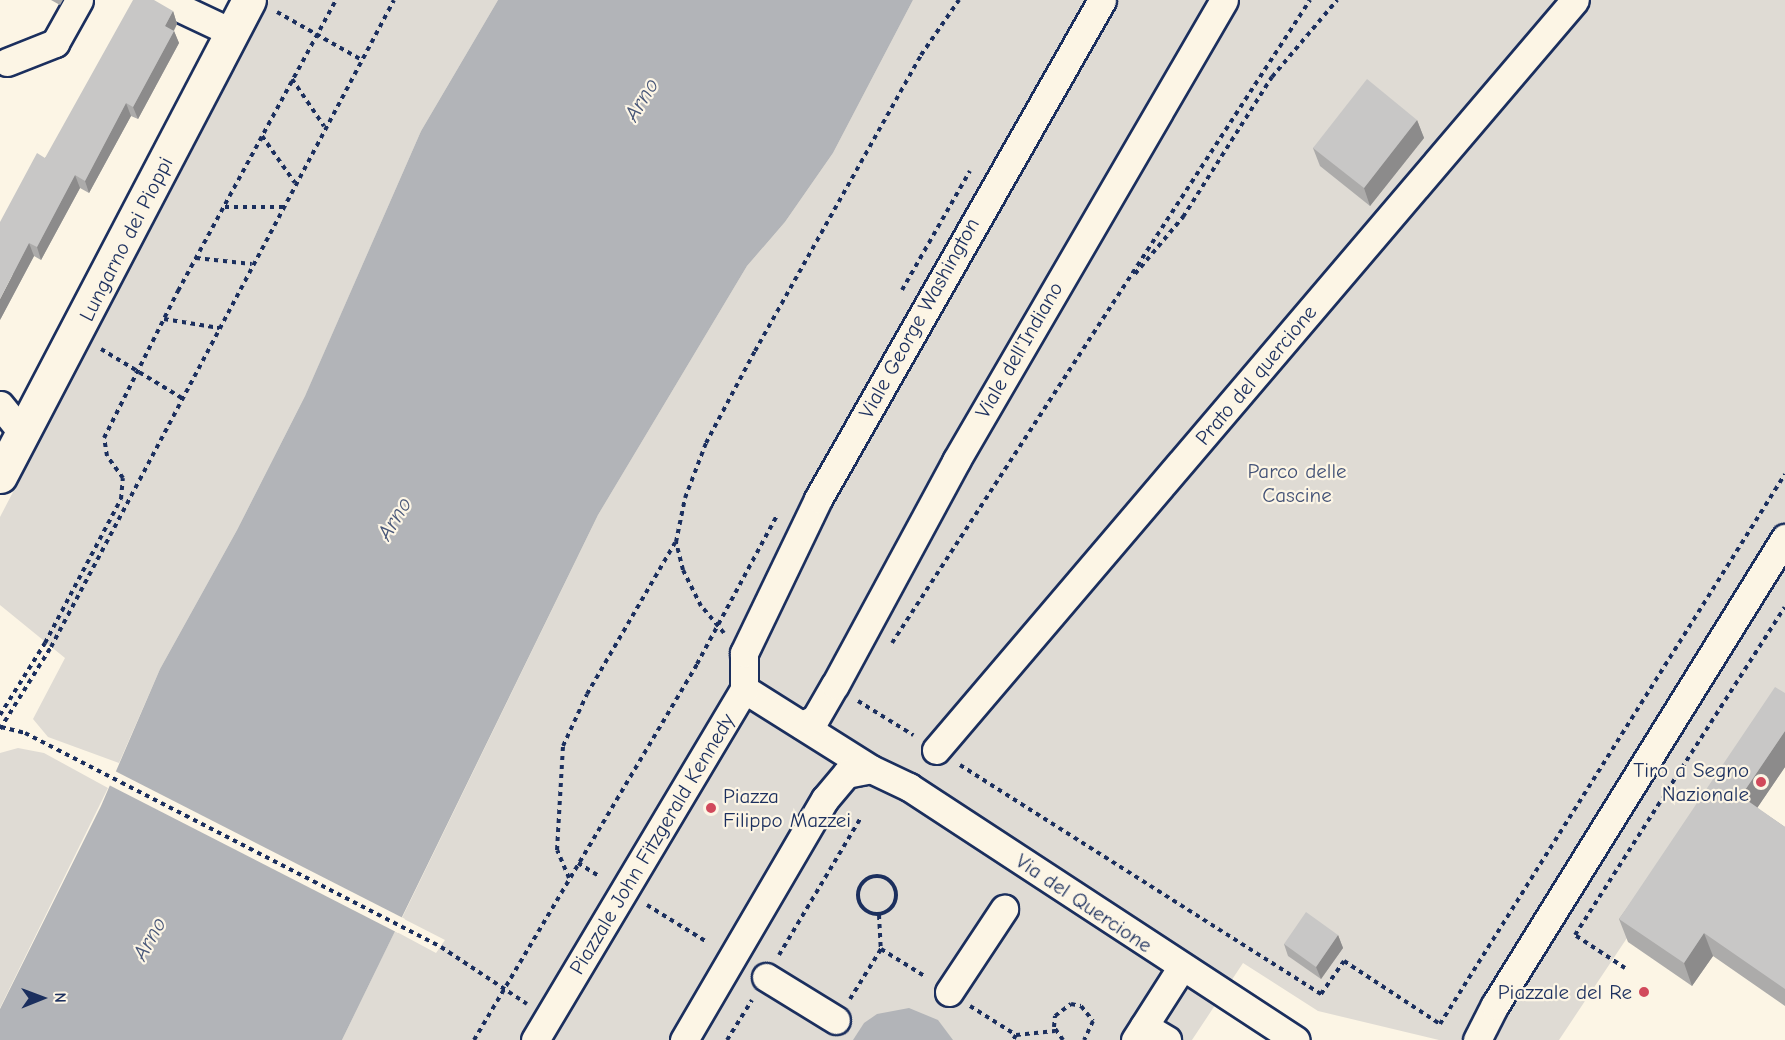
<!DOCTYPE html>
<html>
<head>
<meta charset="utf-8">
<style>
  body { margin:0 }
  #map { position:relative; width:1785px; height:1040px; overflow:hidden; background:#fcf5e5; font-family:"Comic Neue",sans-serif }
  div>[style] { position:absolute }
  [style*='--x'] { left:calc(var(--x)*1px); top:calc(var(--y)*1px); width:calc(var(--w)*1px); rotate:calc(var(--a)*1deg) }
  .green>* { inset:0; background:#dfdbd4 }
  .water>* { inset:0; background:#b2b4b8 }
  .pier>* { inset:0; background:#fcf5e5 }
  .path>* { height:4px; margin-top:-2px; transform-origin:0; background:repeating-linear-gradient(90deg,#1b2f5e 0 4.5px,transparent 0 9px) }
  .path>.ring { margin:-2px; padding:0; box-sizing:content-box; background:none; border:4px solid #1b2f5e; border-radius:50% }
  .roads { filter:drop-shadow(2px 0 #1b2f5e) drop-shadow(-2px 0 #1b2f5e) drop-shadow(0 2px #1b2f5e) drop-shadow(0 -2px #1b2f5e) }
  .street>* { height:27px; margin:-13.5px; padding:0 13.5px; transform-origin:13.5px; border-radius:13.5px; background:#fcf5e5 }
  .secondary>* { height:33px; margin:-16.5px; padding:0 16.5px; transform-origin:16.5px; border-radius:16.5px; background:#fcf5e5 }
  .wall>* { inset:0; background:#acabaa }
  .shaded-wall>* { inset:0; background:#8c8b8b }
  .building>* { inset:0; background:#c8c7c6 }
  .dots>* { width:16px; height:16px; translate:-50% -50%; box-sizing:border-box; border:3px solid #fcf5e5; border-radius:50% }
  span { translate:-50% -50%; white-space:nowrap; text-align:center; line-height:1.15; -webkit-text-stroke:4.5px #fcf5e5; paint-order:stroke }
  .street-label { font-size:21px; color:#1b2f5e }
  .park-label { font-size:21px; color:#425176 }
  .poi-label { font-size:21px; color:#1b2f5e }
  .right { translate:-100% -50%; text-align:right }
  .left { translate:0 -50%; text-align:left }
  .water-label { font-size:22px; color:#485779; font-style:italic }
  .north { position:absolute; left:12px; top:968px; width:60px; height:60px; -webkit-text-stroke:4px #fcf5e5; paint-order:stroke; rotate:89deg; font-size:16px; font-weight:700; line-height:24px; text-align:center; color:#1b2f5e }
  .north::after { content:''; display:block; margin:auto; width:21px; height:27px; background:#1b2f5e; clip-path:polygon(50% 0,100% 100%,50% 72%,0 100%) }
</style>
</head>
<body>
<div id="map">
  <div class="green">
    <div style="clip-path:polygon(269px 0,498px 0,421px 131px,306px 394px,237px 530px,160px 669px,119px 763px,48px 737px,33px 719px,65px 658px,0 605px,0 517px)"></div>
    <div style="clip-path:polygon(913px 0,1785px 0,1785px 701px,1559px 1040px,1439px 1040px,1318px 1011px,1243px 963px,1192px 1040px,342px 1040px,395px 931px,436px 953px,445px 940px,402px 918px,598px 515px,747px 266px,785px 222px,833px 153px)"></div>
    <div style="clip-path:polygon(18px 748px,44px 753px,108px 788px,0 1008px,0 753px)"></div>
  </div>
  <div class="water">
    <div style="clip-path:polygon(498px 0,913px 0,833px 153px,785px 222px,747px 266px,598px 515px,342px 1040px,0 1040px,0 1009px,101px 806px,160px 669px,237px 530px,305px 396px,421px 131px)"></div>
    <div style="clip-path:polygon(909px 1008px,938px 1020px,953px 1040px,853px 1040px,864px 1023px,877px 1014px)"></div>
  </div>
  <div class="pier">
    <div style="clip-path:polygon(113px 770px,405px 919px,398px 933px,107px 784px)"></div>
  </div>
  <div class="path">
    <div style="--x:277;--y:12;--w:95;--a:29.5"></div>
    <div style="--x:292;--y:79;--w:57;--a:55.8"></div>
    <div style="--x:262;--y:136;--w:57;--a:54.9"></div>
    <div style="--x:225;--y:207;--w:58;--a:0"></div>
    <div style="--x:196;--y:258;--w:56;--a:6.1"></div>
    <div style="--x:1135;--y:274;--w:75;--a:-49.9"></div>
    <div style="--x:1183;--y:217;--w:166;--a:-57.6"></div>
    <div style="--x:1272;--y:77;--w:101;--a:-49.8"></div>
    <div style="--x:902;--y:290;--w:137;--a:-60.3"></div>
    <div style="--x:164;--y:319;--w:56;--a:9.3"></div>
    <div style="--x:101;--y:349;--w:95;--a:31.2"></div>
    <div style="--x:724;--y:633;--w:35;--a:-130"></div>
    <div style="--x:701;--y:606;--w:40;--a:-116.6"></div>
    <div style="--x:683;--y:570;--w:29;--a:-104"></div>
    <div style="--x:676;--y:542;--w:45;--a:-78.4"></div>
    <div style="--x:685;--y:498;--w:59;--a:-69.1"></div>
    <div style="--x:706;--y:443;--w:104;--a:-62"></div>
    <div style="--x:755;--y:351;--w:339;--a:-60.7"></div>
    <div style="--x:921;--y:55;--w:67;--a:-55.4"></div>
    <div style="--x:892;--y:643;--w:767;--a:-56.97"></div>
    <div style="--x:858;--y:701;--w:65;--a:31.7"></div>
    <div style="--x:0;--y:715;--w:85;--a:-58"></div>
    <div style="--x:45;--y:643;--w:163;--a:-62.2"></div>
    <div style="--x:121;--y:499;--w:21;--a:-85"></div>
    <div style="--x:123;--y:478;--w:27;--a:-126"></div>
    <div style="--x:107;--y:456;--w:18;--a:-99"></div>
    <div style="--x:104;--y:438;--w:165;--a:-63.3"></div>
    <div style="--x:178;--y:291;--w:331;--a:-61.5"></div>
    <div style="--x:1;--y:727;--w:25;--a:14"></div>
    <div style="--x:25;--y:733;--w:468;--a:27.2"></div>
    <div style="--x:441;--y:947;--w:103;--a:33.5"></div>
    <div style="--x:0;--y:729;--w:97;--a:-58.1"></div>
    <div style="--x:51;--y:647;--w:732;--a:-62.07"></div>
    <div style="--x:960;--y:765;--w:428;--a:32.4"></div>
    <div style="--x:1321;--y:994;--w:40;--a:-55.1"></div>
    <div style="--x:1344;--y:961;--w:115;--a:33.3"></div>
    <div style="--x:1440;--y:1024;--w:649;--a:-57.9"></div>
    <div style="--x:578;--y:863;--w:26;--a:32"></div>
    <div class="ring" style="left:858px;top:876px;width:34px;height:34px"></div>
    <div style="--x:569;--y:878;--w:30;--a:-113"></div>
    <div style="--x:557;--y:850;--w:104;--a:-86.7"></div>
    <div style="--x:563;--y:746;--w:57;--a:-65.2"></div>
    <div style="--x:587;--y:694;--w:175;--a:-59.8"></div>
    <div style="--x:647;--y:905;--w:70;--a:31.7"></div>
    <div style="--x:879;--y:915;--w:34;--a:87"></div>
    <div style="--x:881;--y:949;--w:53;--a:31.9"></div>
    <div style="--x:779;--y:955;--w:158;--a:-59.2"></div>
    <div style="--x:1625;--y:968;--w:60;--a:-146.6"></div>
    <div style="--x:1575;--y:935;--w:389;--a:-57.4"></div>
    <div style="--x:850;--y:999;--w:59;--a:-58.2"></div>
    <div style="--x:970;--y:1006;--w:54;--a:32.2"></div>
    <div style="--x:1016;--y:1035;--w:6;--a:121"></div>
    <div style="--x:1016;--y:1035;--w:39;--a:-6"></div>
    <div style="--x:474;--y:1040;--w:437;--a:-59.3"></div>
    <div style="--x:697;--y:664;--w:167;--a:-61.7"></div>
    <div style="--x:727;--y:1040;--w:47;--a:-58"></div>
    <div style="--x:1063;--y:1040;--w:16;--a:-125"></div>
    <div style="--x:1054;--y:1027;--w:11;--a:-85"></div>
    <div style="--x:1055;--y:1016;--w:20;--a:-37"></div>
    <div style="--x:1071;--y:1004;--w:10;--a:11"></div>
    <div style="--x:1081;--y:1006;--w:19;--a:51"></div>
    <div style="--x:1093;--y:1021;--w:21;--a:115"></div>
  </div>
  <div class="roads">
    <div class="street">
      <div style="--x:163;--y:0;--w:75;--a:25.2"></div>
      <div style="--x:7;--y:62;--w:52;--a:-21.6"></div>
      <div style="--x:55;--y:43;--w:49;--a:-60.8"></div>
      <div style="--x:0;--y:405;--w:35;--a:51"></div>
      <div style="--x:744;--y:689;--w:150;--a:32.2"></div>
      <div style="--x:871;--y:769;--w:42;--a:25.3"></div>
      <div style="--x:909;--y:787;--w:462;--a:33.2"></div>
      <div style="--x:802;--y:725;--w:14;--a:-25"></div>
      <div style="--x:815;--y:719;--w:39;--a:-60"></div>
      <div style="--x:835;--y:685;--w:255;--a:-61.6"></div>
      <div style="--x:956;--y:461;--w:533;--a:-59.83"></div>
      <div style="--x:936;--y:750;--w:985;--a:-49.57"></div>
      <div style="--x:766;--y:977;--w:82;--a:31.6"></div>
      <div style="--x:949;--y:992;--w:100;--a:-56.5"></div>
      <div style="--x:1144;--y:1026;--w:27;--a:31"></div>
      <div style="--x:535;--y:1040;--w:409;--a:-59.2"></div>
      <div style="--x:744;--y:689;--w:36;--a:-90"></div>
      <div style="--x:744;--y:653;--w:171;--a:-64.3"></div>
      <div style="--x:818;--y:499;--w:574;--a:-60.35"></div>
      <div style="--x:684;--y:1040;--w:279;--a:-59.7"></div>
      <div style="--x:825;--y:799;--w:33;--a:-50"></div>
      <div style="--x:846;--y:774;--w:25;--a:-11"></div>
      <div style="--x:1135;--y:1040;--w:85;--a:-57.4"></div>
      <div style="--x:1477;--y:1040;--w:39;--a:-63"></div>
      <div style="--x:1495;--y:1005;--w:550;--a:-58.16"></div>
    </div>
    <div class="secondary">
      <div style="--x:0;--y:476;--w:537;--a:-62.39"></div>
    </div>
  </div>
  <div class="wall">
    <div style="clip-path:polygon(51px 0,63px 0,60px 5px)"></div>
    <div style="clip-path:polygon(173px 11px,177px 24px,174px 31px,179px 43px,138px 119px,131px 116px,89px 193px,80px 188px,41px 260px,34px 256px,0 320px,45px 158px)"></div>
    <div style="clip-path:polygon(1417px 120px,1424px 138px,1370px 206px,1320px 166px,1313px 148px)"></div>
    <div style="clip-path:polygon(1785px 693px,1785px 767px,1757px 808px,1785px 827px,1785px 1006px,1713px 956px,1692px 986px,1628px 942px,1619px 919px)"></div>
    <div style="clip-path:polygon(1338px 935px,1343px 948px,1321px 979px,1288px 956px,1284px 944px)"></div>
  </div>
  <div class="shaded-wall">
    <div style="clip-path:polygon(173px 11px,177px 24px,169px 39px,165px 26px)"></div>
    <div style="clip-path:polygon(174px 31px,179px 43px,138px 119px,133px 107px)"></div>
    <div style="clip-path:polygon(126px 103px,131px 116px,89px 193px,85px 181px)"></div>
    <div style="clip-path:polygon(1417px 120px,1424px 138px,1370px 206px,1364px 188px)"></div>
    <div style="clip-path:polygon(75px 175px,80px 188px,41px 260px,37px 247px)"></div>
    <div style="clip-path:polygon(29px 243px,34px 256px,0 320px,0 299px)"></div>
    <div style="clip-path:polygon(1785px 731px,1785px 767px,1749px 820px,1741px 796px)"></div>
    <div style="clip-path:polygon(1704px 933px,1713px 956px,1692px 986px,1684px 963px)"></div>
    <div style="clip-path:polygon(1338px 935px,1343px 948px,1321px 979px,1316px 967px)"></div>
  </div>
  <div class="building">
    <div style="clip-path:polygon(133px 0,154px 0,173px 11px,165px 26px,174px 31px,133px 107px,126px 103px,85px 181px,75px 175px,37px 247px,29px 243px,0 299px,0 222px,37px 153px,45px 158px)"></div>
    <div style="clip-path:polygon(1367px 79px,1417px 120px,1364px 188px,1313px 148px)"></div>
    <div style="clip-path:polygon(1775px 687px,1785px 693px,1785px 731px,1741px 796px,1785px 827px,1785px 989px,1704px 933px,1684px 963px,1619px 919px)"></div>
    <div style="clip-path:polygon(1306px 912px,1338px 935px,1316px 967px,1284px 944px)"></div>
  </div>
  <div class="dots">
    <div style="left:1761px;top:782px;background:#d1495b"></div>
    <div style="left:711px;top:808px;background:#d1495b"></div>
    <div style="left:1644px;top:992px;background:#d1495b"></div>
  </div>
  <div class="street-label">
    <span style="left:126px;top:239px;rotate:-63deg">Lungarno dei Pioppi</span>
    <span style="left:919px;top:318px;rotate:-61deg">Viale George Washington</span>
    <span style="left:1019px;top:350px;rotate:-60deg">Viale dell'Indiano</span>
    <span style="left:1256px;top:375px;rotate:-50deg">Prato del quercione</span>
    <span style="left:652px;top:844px;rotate:-59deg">Piazzale John Fitzgerald Kennedy</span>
    <span style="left:1084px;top:903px;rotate:34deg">Via del Quercione</span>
  </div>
  <div class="park-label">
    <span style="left:1297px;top:483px">Parco delle<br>Cascine</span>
  </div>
  <div class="poi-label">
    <span class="right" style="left:1749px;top:782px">Tiro a Segno<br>Nazionale</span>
    <span class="left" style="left:723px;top:808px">Piazza<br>Filippo Mazzei</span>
    <span class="right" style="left:1632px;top:992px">Piazzale del Re</span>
  </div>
  <div class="water-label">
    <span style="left:642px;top:100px;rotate:-59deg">Arno</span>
    <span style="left:395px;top:519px;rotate:-59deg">Arno</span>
    <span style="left:150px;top:939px;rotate:-61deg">Arno</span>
  </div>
  <div class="north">N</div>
</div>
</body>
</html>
